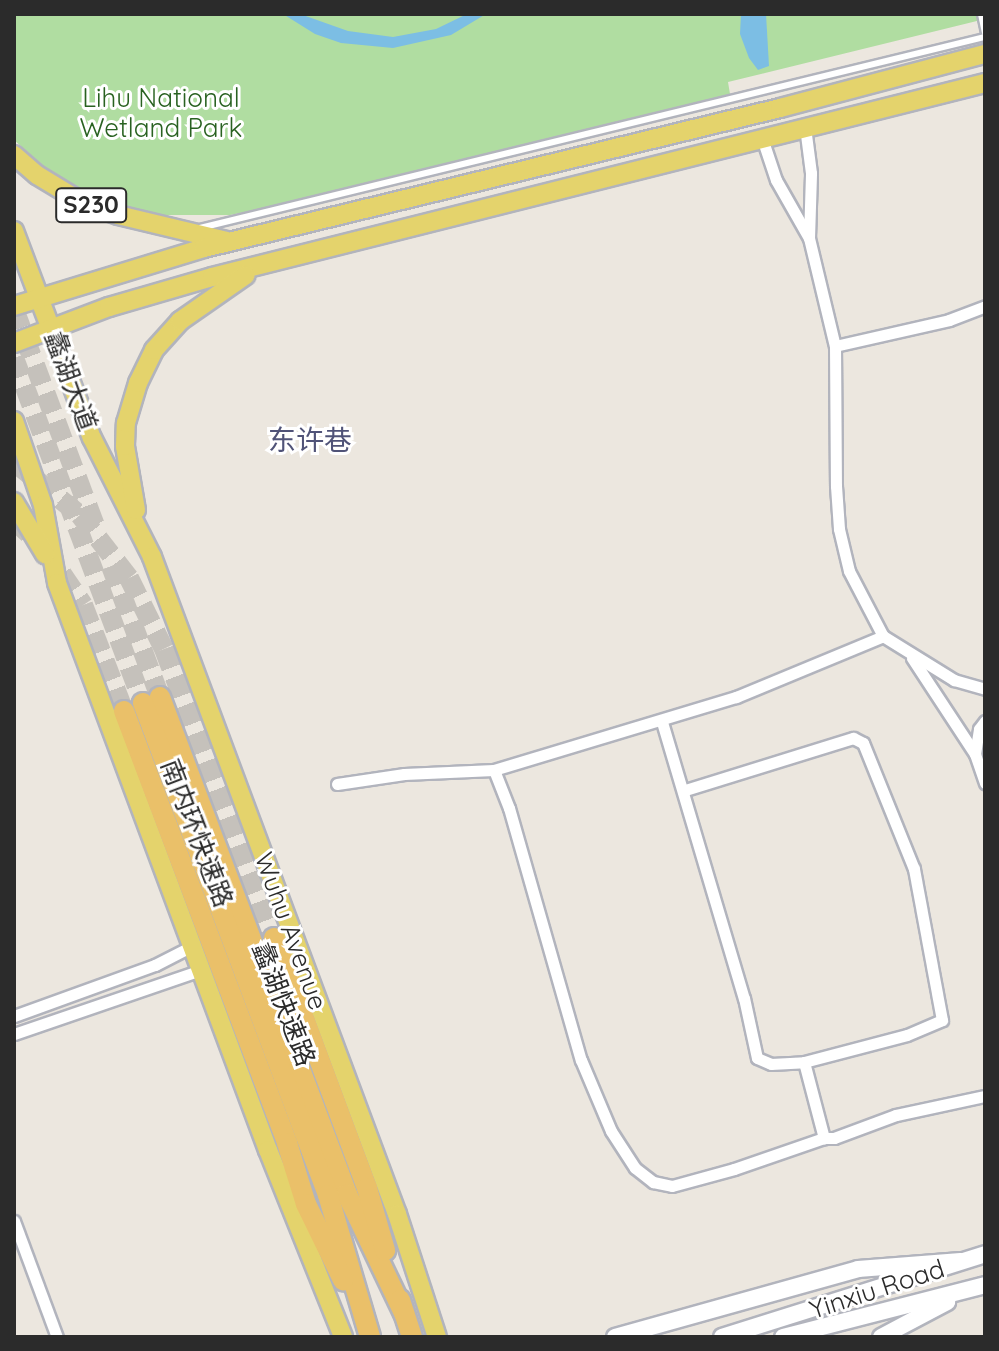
<!DOCTYPE html>
<html>
<head>
<meta charset="utf-8">
<style>
  body { margin:0 }
  #map { position:relative; width:999px; height:1351px; overflow:hidden; background:#ece7df; font-family:Quicksand,"Noto Sans SC",sans-serif }
  div>[style] { position:absolute }
  [style*='--x'] { left:calc(var(--x)*1px); top:calc(var(--y)*1px); width:calc(var(--w)*1px); rotate:calc(var(--a)*1deg) }
  .green>* { inset:0; background:#b0dda1 }
  .water>* { inset:0; background:#7cbee4 }
  .trunk-tunnel>* { height:20px; margin-top:-10px; transform-origin:0; background:repeating-linear-gradient(90deg,#c5c1bb 0 20px,transparent 0 30px) }
  .roads { filter:drop-shadow(2px 0 #b2b4bd) drop-shadow(-2px 0 #b2b4bd) drop-shadow(0 2px #b2b4bd) drop-shadow(0 -2px #b2b4bd) }
  .service>* { height:6px; margin:-3px; padding:0 3px; transform-origin:3px; border-radius:3px; background:#fff }
  .minor>* { height:11px; margin:-5.5px; padding:0 5.5px; transform-origin:5.5px; border-radius:5.5px; background:#fff }
  .secondary>* { height:16px; margin:-8px; padding:0 8px; transform-origin:8px; border-radius:8px; background:#fff }
  .primary>* { height:18px; margin:-9px; padding:0 9px; transform-origin:9px; border-radius:9px; background:#e4d36c }
  .trunk>* { height:20px; margin:-10px; padding:0 10px; transform-origin:10px; border-radius:10px; background:#eac069 }
  span { translate:-50% -50%; white-space:nowrap; text-align:center; line-height:1.15; -webkit-text-stroke:6px #fff; paint-order:stroke }
  .shield-label span { padding:2px 6px; background:#fff; border:2px solid; border-radius:6px; -webkit-text-stroke-width:0 }
  .shield-label { font-size:24px; color:#2b2b2b; font-weight:700 }
  .park-label { font-size:26px; color:#296221 }
  .street-label { font-size:26px; color:#2b2b2b }
  .neighbourhood-label { font-size:28px; color:#505378 }
  .frame { position:absolute; inset:0; border:16px solid #2b2b2b; pointer-events:none }
</style>
</head>
<body>
<div id="map">
  <div class="green">
    <div style="clip-path:polygon(14px 14px,985px 14px,985px 19px,728px 82px,730px 94px,436px 173px,230px 215px,145px 215px,62px 182px,14px 140px)"></div>
  </div>
  <div class="water">
    <div style="clip-path:polygon(283px 14px,300px 14px,348px 31px,393px 37px,436px 29px,467px 14px,486px 14px,451px 35px,393px 48px,341px 43px,315px 34px)"></div>
    <div style="clip-path:polygon(741px 14px,766px 14px,769px 66px,758px 70px,749px 58px,740px 34px)"></div>
  </div>
  <div class="trunk-tunnel">
    <div style="--x:14;--y:309;--w:234;--a:69.5"></div>
    <div style="--x:14;--y:358;--w:368;--a:69.5"></div>
    <div style="--x:14;--y:462;--w:85;--a:38.8"></div>
    <div style="--x:80;--y:515;--w:80;--a:52.1"></div>
    <div style="--x:129;--y:578;--w:79;--a:63.8"></div>
    <div style="--x:164;--y:649;--w:309;--a:69.2"></div>
    <div style="--x:14;--y:520;--w:42;--a:43.1"></div>
    <div style="--x:45;--y:549;--w:68;--a:55.8"></div>
    <div style="--x:83;--y:605;--w:114;--a:68.9"></div>
    <div style="--x:111;--y:566;--w:140;--a:69.5"></div>
  </div>
  <div class="roads">
    <div class="service">
      <div style="--x:981;--y:14;--w:19;--a:78"></div>
      <div style="--x:200;--y:228;--w:808;--a:-13.68"></div>
    </div>
    <div class="minor">
      <div style="--x:762;--y:138;--w:44;--a:71.6"></div>
      <div style="--x:776;--y:180;--w:67;--a:60.4"></div>
      <div style="--x:809;--y:238;--w:65;--a:-88.2"></div>
      <div style="--x:811;--y:173;--w:46;--a:-97.4"></div>
      <div style="--x:809;--y:238;--w:111;--a:76.5"></div>
      <div style="--x:835;--y:346;--w:140;--a:89.6"></div>
      <div style="--x:836;--y:486;--w:43;--a:86"></div>
      <div style="--x:839;--y:529;--w:43;--a:76.6"></div>
      <div style="--x:849;--y:571;--w:73;--a:62.4"></div>
      <div style="--x:883;--y:636;--w:84;--a:31.8"></div>
      <div style="--x:954;--y:680;--w:32;--a:16"></div>
      <div style="--x:835;--y:346;--w:117;--a:-12.8"></div>
      <div style="--x:949;--y:320;--w:39;--a:-21"></div>
      <div style="--x:912;--y:658;--w:115;--a:56.7"></div>
      <div style="--x:985;--y:721;--w:10;--a:127"></div>
      <div style="--x:979;--y:729;--w:25;--a:99"></div>
      <div style="--x:975;--y:754;--w:31;--a:71"></div>
      <div style="--x:662;--y:722;--w:288;--a:73.5"></div>
      <div style="--x:744;--y:998;--w:61;--a:77.8"></div>
      <div style="--x:757;--y:1058;--w:15;--a:23"></div>
      <div style="--x:771;--y:1064;--w:33;--a:-3"></div>
      <div style="--x:804;--y:1062;--w:106;--a:-14.7"></div>
      <div style="--x:907;--y:1035;--w:38;--a:-23"></div>
      <div style="--x:942;--y:1020;--w:154;--a:-100.5"></div>
      <div style="--x:914;--y:869;--w:136;--a:-112"></div>
      <div style="--x:863;--y:743;--w:11;--a:-153"></div>
      <div style="--x:853;--y:738;--w:176;--a:162.8"></div>
      <div style="--x:494;--y:770;--w:41;--a:68.5"></div>
      <div style="--x:509;--y:808;--w:262;--a:74.1"></div>
      <div style="--x:581;--y:1060;--w:77;--a:67.1"></div>
      <div style="--x:611;--y:1131;--w:44;--a:57"></div>
      <div style="--x:635;--y:1168;--w:23;--a:38"></div>
      <div style="--x:653;--y:1182;--w:19;--a:12"></div>
      <div style="--x:672;--y:1186;--w:64;--a:-15.3"></div>
      <div style="--x:734;--y:1169;--w:95;--a:-19"></div>
      <div style="--x:824;--y:1138;--w:10;--a:0"></div>
      <div style="--x:834;--y:1138;--w:66;--a:-20.4"></div>
      <div style="--x:896;--y:1115;--w:91;--a:-12.1"></div>
      <div style="--x:337;--y:784;--w:68;--a:-8.5"></div>
      <div style="--x:404;--y:774;--w:90;--a:-2.5"></div>
      <div style="--x:494;--y:770;--w:253;--a:-16.8"></div>
      <div style="--x:736;--y:697;--w:159;--a:-22.5"></div>
      <div style="--x:14;--y:1016;--w:150;--a:-19.9"></div>
      <div style="--x:155;--y:965;--w:42;--a:-27.2"></div>
      <div style="--x:14;--y:1034;--w:198;--a:-18.9"></div>
      <div style="--x:804;--y:1062;--w:79;--a:75.3"></div>
      <div style="--x:14;--y:1221;--w:124;--a:69.7"></div>
    </div>
    <div class="secondary">
      <div style="--x:615;--y:1337;--w:252;--a:-15.6"></div>
      <div style="--x:858;--y:1269;--w:103;--a:-4.4"></div>
      <div style="--x:722;--y:1337;--w:276;--a:-17.5"></div>
      <div style="--x:783;--y:1337;--w:209;--a:-14.4"></div>
      <div style="--x:881;--y:1337;--w:75;--a:-27.9"></div>
    </div>
    <div class="primary">
      <div style="--x:14;--y:155;--w:30;--a:41"></div>
      <div style="--x:37;--y:175;--w:50;--a:31.2"></div>
      <div style="--x:80;--y:201;--w:40;--a:20.2"></div>
      <div style="--x:118;--y:215;--w:112;--a:13.4"></div>
      <div style="--x:14;--y:231;--w:221;--a:69.4"></div>
      <div style="--x:92;--y:438;--w:133;--a:63.2"></div>
      <div style="--x:152;--y:557;--w:701;--a:69.55"></div>
      <div style="--x:397;--y:1214;--w:129;--a:72"></div>
      <div style="--x:14;--y:306;--w:199;--a:-17"></div>
      <div style="--x:204;--y:248;--w:593;--a:-13.66"></div>
      <div style="--x:780;--y:108;--w:212;--a:-14.8"></div>
      <div style="--x:14;--y:343;--w:102;--a:-20.8"></div>
      <div style="--x:109;--y:307;--w:107;--a:-16.2"></div>
      <div style="--x:212;--y:277;--w:797;--a:-14.09"></div>
      <div style="--x:14;--y:421;--w:89;--a:71"></div>
      <div style="--x:43;--y:505;--w:79;--a:79.8"></div>
      <div style="--x:57;--y:583;--w:605;--a:69.59"></div>
      <div style="--x:268;--y:1150;--w:201;--a:68.1"></div>
      <div style="--x:14;--y:502;--w:61;--a:59.2"></div>
      <div style="--x:136;--y:510;--w:65;--a:-99.8"></div>
      <div style="--x:125;--y:446;--w:23;--a:-88"></div>
      <div style="--x:126;--y:423;--w:42;--a:-73.3"></div>
      <div style="--x:138;--y:383;--w:37;--a:-64"></div>
      <div style="--x:154;--y:350;--w:39;--a:-48"></div>
      <div style="--x:180;--y:321;--w:80;--a:-34.9"></div>
    </div>
    <div class="trunk">
      <div style="--x:160;--y:697;--w:531;--a:69.38"></div>
      <div style="--x:347;--y:1194;--w:132;--a:64.4"></div>
      <div style="--x:143;--y:703;--w:526;--a:69.39"></div>
      <div style="--x:328;--y:1195;--w:148;--a:73.5"></div>
      <div style="--x:124;--y:711;--w:462;--a:69.3"></div>
      <div style="--x:287;--y:1143;--w:64;--a:72.7"></div>
      <div style="--x:306;--y:1204;--w:85;--a:64"></div>
      <div style="--x:274;--y:938;--w:267;--a:69.6"></div>
      <div style="--x:367;--y:1188;--w:65;--a:73.8"></div>
      <div style="--x:400;--y:1300;--w:39;--a:72"></div>
    </div>
  </div>
  <div class="shield-label">
    <span style="left:91px;top:205px">S230</span>
  </div>
  <div class="park-label">
    <span style="left:161px;top:113px">Lihu National<br>Wetland Park</span>
  </div>
  <div class="street-label">
    <span style="left:71px;top:381px;rotate:70deg">蠡湖大道</span>
    <span style="left:197px;top:833px;rotate:69deg">南内环快速路</span>
    <span style="left:291px;top:931px;rotate:70deg">Wuhu Avenue</span>
    <span style="left:284px;top:1004px;rotate:69deg">蠡湖快速路</span>
    <span style="left:877px;top:1289px;rotate:-18deg">Yinxiu Road</span>
  </div>
  <div class="neighbourhood-label">
    <span style="left:310px;top:440px">东许巷</span>
  </div>
  <div class="frame"></div>
</div>
</body>
</html>
